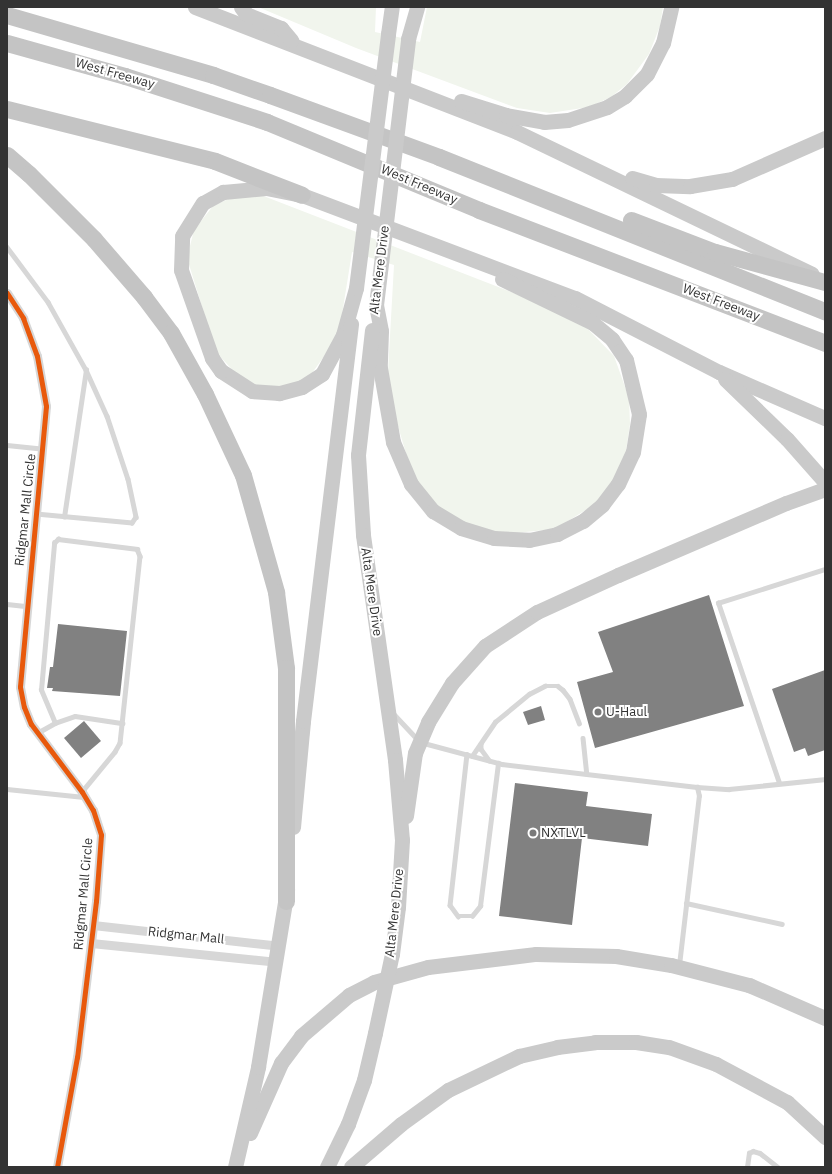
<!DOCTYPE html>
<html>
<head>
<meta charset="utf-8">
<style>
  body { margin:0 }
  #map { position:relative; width:832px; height:1174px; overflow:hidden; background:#fff; font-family:"IBM Plex Sans",sans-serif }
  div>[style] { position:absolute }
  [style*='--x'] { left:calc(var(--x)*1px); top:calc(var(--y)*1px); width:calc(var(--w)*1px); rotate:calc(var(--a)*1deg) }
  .green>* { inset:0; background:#f1f5ed }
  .building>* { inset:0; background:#818181 }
  .lane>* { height:4.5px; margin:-2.25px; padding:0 2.25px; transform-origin:2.25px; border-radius:2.25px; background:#d7d7d7 }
  .street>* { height:9px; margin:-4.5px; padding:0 4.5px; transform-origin:4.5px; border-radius:4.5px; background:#d7d7d7 }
  .primary>* { height:15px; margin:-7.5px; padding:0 7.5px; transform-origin:7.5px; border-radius:7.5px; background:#cacaca }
  .highway>* { height:17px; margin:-8.5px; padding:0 8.5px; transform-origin:8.5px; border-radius:8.5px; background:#c4c4c4 }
  .primary-bridge>* { height:15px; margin:-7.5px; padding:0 7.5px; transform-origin:7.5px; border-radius:7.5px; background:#cacaca }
  .cycleway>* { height:5px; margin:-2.5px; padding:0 2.5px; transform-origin:2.5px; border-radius:2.5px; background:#e8590c }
  .dots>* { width:11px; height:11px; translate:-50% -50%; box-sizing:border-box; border:2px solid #fff; border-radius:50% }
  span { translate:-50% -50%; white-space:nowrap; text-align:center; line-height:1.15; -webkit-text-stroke:4px #fff; paint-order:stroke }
  .street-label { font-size:13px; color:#333 }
  .poi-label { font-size:13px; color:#333 }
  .left { translate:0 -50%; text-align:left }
  .frame { position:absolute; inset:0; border:8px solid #333; pointer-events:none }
</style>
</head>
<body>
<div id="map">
  <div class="green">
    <div style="clip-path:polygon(258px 7px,376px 7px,375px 32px,420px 42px,427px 7px,663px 7px,660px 26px,649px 54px,627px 84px,611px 97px,589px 107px,550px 113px,517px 108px,356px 48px)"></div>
    <div style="clip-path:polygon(237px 195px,261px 195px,558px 310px,585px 326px,614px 356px,629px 398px,630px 424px,625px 458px,610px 486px,597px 503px,555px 529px,505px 534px,476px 528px,440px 509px,413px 477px,387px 389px,394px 265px,352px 252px,340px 327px,328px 351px,312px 373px,294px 385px,280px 387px,256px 385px,238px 376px,216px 352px,187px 258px,194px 230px,213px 206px)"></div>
  </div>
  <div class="building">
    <div style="clip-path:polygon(709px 595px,744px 706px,595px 748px,577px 682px,613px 672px,598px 632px)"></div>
    <div style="clip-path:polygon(58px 624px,127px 631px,120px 696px,52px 691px,53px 688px,47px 688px,50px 667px,53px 667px)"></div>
    <div style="clip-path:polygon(825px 670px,825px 750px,808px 756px,805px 748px,794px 752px,772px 689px)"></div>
    <div style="clip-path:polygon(541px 706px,545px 720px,528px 725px,523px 712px)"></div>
    <div style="clip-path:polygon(84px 721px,101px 741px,81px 758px,64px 738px)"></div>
    <div style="clip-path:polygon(515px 783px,588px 792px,586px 806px,652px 814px,648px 846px,582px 838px,572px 925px,499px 916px)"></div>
  </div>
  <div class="lane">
    <div style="--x:7;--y:247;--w:69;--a:53.3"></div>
    <div style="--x:48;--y:302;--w:78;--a:60.8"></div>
    <div style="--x:86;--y:370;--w:51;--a:65.5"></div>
    <div style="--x:107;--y:416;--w:66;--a:71.6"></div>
    <div style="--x:128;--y:479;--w:39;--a:78"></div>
    <div style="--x:136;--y:517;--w:7;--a:124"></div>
    <div style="--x:132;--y:523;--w:96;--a:-174.6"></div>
    <div style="--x:7;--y:445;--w:36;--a:6"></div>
    <div style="--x:64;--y:517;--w:149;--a:-81.5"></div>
    <div style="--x:7;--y:604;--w:20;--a:6"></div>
    <div style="--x:393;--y:713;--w:40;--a:47"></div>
    <div style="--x:420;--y:742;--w:85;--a:15"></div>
    <div style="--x:502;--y:764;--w:196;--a:6.7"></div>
    <div style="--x:55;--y:723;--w:21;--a:-19"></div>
    <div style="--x:75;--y:716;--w:48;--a:8.5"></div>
    <div style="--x:37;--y:733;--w:21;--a:-29"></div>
    <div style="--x:55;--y:723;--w:36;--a:-113"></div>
    <div style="--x:41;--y:690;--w:148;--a:-84.9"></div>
    <div style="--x:54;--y:543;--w:6;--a:-45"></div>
    <div style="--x:58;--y:539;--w:80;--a:7.2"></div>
    <div style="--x:137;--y:549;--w:8;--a:67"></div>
    <div style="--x:140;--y:556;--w:188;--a:96.1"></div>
    <div style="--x:120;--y:743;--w:10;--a:119"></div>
    <div style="--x:115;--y:752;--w:52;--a:129.5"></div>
    <div style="--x:583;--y:738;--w:36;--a:84"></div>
    <div style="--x:481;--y:744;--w:5;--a:90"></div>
    <div style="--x:481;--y:749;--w:14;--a:54"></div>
    <div style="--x:467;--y:754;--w:152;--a:96.4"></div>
    <div style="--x:450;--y:905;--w:14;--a:54"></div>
    <div style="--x:458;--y:916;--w:14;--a:0"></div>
    <div style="--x:472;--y:916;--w:13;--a:-51"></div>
    <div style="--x:480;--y:906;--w:144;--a:-82.8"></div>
    <div style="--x:472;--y:756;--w:41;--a:-55.9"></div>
    <div style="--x:495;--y:722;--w:44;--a:-39.5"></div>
    <div style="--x:529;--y:694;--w:18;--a:-27"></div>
    <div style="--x:545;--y:686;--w:13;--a:0"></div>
    <div style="--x:558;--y:686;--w:6;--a:39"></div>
    <div style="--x:563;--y:690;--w:11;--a:52"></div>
    <div style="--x:570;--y:699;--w:26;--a:69"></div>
    <div style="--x:779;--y:783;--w:190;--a:-108.7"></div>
    <div style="--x:718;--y:603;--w:112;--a:-17.6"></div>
    <div style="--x:7;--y:789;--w:77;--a:5.9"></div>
    <div style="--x:686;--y:903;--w:98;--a:12.3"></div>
    <div style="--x:679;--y:965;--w:170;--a:-83.3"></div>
    <div style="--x:699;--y:796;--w:9;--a:-103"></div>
    <div style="--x:697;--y:787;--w:32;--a:4"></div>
    <div style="--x:729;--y:789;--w:97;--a:-5.9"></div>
    <div style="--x:747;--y:1167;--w:14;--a:-82"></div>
    <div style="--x:749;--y:1153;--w:4;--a:-27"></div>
    <div style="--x:753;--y:1151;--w:7;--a:16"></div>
    <div style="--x:760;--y:1153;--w:23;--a:38"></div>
  </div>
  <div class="street">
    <div style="--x:7;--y:293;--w:30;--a:57"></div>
    <div style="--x:23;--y:318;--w:40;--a:69.8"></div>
    <div style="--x:37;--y:356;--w:51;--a:79.8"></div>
    <div style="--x:46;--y:406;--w:282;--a:95.3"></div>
    <div style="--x:20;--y:687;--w:20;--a:79"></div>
    <div style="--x:24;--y:707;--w:18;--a:68"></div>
    <div style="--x:31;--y:724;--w:85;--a:53.1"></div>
    <div style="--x:82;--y:792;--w:21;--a:59"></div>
    <div style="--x:93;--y:810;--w:26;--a:72"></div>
    <div style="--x:101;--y:835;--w:66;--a:94.3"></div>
    <div style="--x:96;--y:901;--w:157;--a:96.9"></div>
    <div style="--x:77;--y:1057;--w:112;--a:100.3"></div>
    <div style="--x:93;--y:925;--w:187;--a:6.4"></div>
    <div style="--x:91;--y:943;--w:187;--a:5.8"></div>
  </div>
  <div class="primary">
    <div style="--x:195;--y:7;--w:345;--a:21.2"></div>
    <div style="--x:517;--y:132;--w:327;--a:25.7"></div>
    <div style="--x:241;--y:7;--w:9;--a:54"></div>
    <div style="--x:246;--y:14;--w:38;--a:22"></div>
    <div style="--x:281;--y:28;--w:16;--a:50"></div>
    <div style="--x:388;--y:34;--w:27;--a:-82"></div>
    <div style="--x:408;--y:39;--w:33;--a:-74"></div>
    <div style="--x:461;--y:101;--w:47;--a:17.3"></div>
    <div style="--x:506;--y:115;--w:39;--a:10"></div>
    <div style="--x:544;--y:122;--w:24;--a:-5"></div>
    <div style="--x:568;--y:120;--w:41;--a:-18.4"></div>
    <div style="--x:607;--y:107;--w:21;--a:-31"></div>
    <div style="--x:625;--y:96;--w:31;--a:-45"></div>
    <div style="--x:647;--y:74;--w:35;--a:-63"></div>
    <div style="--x:663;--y:43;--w:37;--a:-77"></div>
    <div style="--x:632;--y:178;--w:25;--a:16"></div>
    <div style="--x:656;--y:185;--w:34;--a:2"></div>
    <div style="--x:690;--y:186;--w:43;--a:-9.5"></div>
    <div style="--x:732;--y:179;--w:102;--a:-23.8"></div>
    <div style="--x:356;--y:288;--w:49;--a:105.5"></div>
    <div style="--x:343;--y:335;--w:44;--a:118.3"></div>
    <div style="--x:322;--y:374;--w:24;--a:147"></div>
    <div style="--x:302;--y:387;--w:24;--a:165"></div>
    <div style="--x:279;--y:393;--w:27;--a:-176"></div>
    <div style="--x:252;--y:391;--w:37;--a:-147"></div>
    <div style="--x:221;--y:371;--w:16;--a:-125"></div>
    <div style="--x:212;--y:358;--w:93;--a:-109.4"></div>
    <div style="--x:181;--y:270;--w:34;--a:-88"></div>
    <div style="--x:182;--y:236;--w:39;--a:-58"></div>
    <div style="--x:203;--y:203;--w:23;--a:-29"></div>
    <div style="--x:223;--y:192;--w:43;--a:-5.3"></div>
    <div style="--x:266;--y:188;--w:37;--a:11"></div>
    <div style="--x:302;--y:195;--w:292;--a:20.7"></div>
    <div style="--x:575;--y:298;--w:162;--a:27.2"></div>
    <div style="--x:719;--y:372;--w:116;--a:23.5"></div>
    <div style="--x:376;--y:305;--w:26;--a:79"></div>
    <div style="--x:381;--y:331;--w:37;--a:92"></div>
    <div style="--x:380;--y:368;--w:75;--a:80"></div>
    <div style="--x:393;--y:442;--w:46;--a:66.8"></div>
    <div style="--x:411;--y:484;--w:35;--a:51"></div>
    <div style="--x:433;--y:511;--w:33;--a:31"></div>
    <div style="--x:461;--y:528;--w:34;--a:17"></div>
    <div style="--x:494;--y:538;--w:35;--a:3"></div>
    <div style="--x:529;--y:540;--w:29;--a:-12"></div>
    <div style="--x:557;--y:534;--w:29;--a:-27"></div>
    <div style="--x:583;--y:521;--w:25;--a:-40"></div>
    <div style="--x:602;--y:505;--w:26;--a:-53"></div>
    <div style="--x:618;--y:484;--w:35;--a:-65"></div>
    <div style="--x:633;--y:452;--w:38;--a:-81"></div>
    <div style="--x:639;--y:414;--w:56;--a:-103.5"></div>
    <div style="--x:626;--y:360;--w:25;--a:-124"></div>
    <div style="--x:612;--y:339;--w:25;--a:-140"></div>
    <div style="--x:593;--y:323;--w:101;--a:-154.2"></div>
    <div style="--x:372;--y:330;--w:126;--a:96.4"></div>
    <div style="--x:358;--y:455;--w:80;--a:86.4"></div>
    <div style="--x:363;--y:535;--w:227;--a:81.9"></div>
    <div style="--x:395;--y:760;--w:80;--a:85"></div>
    <div style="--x:402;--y:840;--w:67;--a:93.4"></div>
    <div style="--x:725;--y:379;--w:86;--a:44.1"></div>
    <div style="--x:787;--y:439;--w:57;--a:48.5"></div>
    <div style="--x:406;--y:816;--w:64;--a:-81.9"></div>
    <div style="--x:415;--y:753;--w:34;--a:-67"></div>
    <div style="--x:428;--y:722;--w:46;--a:-58.4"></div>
    <div style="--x:452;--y:683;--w:50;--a:-48.3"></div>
    <div style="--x:485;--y:646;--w:62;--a:-33.2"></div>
    <div style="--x:537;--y:612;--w:89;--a:-24.6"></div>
    <div style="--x:618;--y:575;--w:183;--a:-23.2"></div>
    <div style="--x:786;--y:503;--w:41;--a:-19.7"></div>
    <div style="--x:293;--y:827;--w:106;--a:-84.6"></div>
    <div style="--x:303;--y:721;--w:400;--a:-83.1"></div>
    <div style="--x:250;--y:1133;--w:77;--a:-66.1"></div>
    <div style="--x:281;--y:1063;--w:34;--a:-53"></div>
    <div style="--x:301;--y:1036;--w:63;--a:-40.5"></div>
    <div style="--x:349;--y:995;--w:28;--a:-27"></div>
    <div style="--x:374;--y:982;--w:56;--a:-15.5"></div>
    <div style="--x:428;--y:967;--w:109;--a:-6.9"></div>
    <div style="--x:536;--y:954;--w:80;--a:1.4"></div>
    <div style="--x:616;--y:956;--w:56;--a:9.3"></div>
    <div style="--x:671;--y:965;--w:81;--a:14.4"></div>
    <div style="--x:749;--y:985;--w:83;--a:23.5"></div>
    <div style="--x:235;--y:1167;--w:103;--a:-77"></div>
    <div style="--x:258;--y:1067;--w:180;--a:-80.7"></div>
    <div style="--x:327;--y:1167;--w:48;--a:-64"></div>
    <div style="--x:348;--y:1124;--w:47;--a:-70"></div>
    <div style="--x:364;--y:1080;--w:48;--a:-76.8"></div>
    <div style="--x:351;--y:1167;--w:66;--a:-40.7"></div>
    <div style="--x:401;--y:1124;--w:58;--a:-35.9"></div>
    <div style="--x:448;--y:1090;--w:79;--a:-25.6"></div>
    <div style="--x:519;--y:1056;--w:39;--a:-13"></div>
    <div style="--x:557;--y:1047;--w:38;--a:-7"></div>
    <div style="--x:595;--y:1042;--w:41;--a:0"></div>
    <div style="--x:636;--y:1042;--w:33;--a:9"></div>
    <div style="--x:669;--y:1047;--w:50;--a:19.9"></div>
    <div style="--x:716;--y:1064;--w:81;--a:28.2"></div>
    <div style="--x:787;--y:1102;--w:52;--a:42.6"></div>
  </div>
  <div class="highway">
    <div style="--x:7;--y:15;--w:215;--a:16.2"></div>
    <div style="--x:213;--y:75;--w:60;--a:19.3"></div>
    <div style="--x:270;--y:95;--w:180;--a:20.1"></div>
    <div style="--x:439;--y:157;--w:416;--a:21.8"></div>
    <div style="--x:7;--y:43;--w:123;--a:15.6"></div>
    <div style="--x:125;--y:76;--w:149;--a:17.9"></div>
    <div style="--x:267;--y:122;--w:230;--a:22.5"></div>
    <div style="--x:479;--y:210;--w:371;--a:21"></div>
    <div style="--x:7;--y:109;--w:214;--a:14"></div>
    <div style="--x:215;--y:161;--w:93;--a:21.3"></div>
    <div style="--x:7;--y:155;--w:29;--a:41"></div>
    <div style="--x:29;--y:174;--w:92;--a:45"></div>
    <div style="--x:94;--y:239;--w:77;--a:49.2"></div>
    <div style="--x:144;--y:297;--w:45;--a:53.1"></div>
    <div style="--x:171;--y:333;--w:70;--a:60.9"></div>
    <div style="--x:205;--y:394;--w:89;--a:64.9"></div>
    <div style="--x:243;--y:475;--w:122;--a:74.2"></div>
    <div style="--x:276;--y:592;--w:77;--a:82.5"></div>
    <div style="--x:286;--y:668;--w:233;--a:90"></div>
    <div style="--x:631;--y:220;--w:90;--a:20.9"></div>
    <div style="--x:715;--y:252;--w:114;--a:15.3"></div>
  </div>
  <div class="primary-bridge">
    <div style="--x:356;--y:288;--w:256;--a:-82.8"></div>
    <div style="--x:376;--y:305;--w:268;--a:-83.1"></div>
    <div style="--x:375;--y:1033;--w:81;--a:-77.9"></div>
    <div style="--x:392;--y:954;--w:47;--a:-82.7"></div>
  </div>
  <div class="cycleway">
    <div style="--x:7;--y:293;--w:30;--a:57"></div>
    <div style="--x:23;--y:318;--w:40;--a:69.8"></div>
    <div style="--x:37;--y:356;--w:51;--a:79.8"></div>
    <div style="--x:46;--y:406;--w:282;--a:95.3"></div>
    <div style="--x:20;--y:687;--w:20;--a:79"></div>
    <div style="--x:24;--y:707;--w:18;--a:68"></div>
    <div style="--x:31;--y:724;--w:85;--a:53.1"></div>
    <div style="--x:82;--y:792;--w:21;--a:59"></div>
    <div style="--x:93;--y:810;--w:26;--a:72"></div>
    <div style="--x:101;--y:835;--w:66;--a:94.3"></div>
    <div style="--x:96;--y:901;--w:157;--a:96.9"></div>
    <div style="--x:77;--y:1057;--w:112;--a:100.3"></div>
  </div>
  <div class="dots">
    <div style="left:598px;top:712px;background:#7a7a7a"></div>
    <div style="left:533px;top:833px;background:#7a7a7a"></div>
  </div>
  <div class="street-label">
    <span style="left:115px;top:74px;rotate:16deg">West Freeway</span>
    <span style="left:419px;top:185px;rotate:23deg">West Freeway</span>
    <span style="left:380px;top:270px;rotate:-83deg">Alta Mere Drive</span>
    <span style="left:721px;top:303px;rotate:21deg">West Freeway</span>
    <span style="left:26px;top:510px;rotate:-84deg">Ridgmar Mall Circle</span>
    <span style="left:371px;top:592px;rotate:82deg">Alta Mere Drive</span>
    <span style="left:84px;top:894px;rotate:-85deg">Ridgmar Mall Circle</span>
    <span style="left:395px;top:913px;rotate:-84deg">Alta Mere Drive</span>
    <span style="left:186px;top:936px;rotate:6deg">Ridgmar Mall</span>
  </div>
  <div class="poi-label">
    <span class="left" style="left:606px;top:712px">U-Haul</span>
    <span class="left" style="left:541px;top:833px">NXTLVL</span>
  </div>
  <div class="frame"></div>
</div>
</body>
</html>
